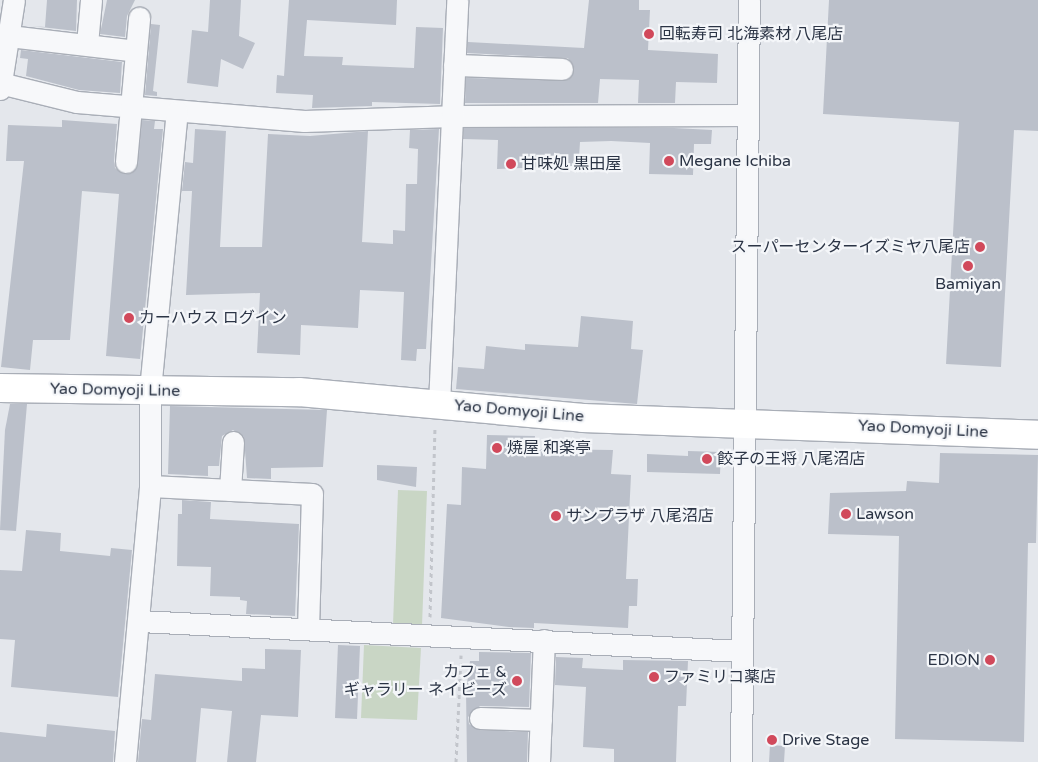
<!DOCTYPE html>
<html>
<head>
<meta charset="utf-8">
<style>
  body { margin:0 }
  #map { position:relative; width:1038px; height:762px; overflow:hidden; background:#e4e7ec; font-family:"Varela Round","Noto Sans JP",sans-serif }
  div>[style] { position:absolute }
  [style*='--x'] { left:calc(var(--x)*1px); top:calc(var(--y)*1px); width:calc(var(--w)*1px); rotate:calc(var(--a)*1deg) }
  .green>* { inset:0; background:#c9d6c5 }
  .building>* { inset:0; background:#bbc0ca }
  .path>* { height:3px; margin-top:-1.5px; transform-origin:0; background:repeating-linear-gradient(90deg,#c2c5cb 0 4px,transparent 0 8px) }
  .roads { filter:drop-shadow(1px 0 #a9aeb7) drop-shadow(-1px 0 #a9aeb7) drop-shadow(0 1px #a9aeb7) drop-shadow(0 -1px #a9aeb7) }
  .minor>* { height:21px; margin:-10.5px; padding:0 10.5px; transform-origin:10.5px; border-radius:10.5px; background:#f7f8fa }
  .major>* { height:28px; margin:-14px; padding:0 14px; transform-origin:14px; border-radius:14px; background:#fff }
  .dots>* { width:14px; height:14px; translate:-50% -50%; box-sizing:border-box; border:2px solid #f4f6f9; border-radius:50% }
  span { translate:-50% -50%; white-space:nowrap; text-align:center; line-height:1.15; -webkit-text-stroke:4.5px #f4f6f9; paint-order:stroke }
  .poi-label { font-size:16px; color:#2b3445 }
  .left { translate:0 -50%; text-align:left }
  .right { translate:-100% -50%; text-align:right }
  .street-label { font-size:16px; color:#2b3445 }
</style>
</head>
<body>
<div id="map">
  <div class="green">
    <div style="clip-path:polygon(398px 490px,427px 491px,422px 626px,393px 625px)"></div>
    <div style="clip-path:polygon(364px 645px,421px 648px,417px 720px,361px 718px)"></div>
  </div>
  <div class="building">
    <div style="clip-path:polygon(47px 0,77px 0,76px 31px,32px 26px,45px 27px)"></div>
    <div style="clip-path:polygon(107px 0,135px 0,127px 16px,125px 37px,100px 34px)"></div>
    <div style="clip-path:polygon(210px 0,241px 0,239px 36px,255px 43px,243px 69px,221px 59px,218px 87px,187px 83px,192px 30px,208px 32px)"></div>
    <div style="clip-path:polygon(289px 0,397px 0,396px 25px,307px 20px,304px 56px,343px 57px,342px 65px,414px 68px,416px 27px,443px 28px,440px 104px,372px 102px,372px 106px,312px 108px,313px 95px,276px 93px,277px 75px,284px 76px)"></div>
    <div style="clip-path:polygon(589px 0,639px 0,639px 10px,650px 10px,648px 50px,718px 54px,717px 83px,676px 82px,675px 103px,638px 103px,639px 80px,600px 79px,598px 103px,465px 103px,466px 78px,568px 80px,574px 69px,568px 58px,467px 53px,468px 42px,584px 48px)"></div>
    <div style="clip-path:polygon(829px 0,1038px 0,1038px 131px,1014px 130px,1001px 367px,946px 364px,959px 122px,823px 114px)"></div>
    <div style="clip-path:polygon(151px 24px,160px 25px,153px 91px,157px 92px,157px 96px,145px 95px)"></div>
    <div style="clip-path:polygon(21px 50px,122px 62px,120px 93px,79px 90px,26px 76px,28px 59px,20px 58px)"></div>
    <div style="clip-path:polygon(62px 120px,117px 124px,114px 161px,115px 168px,124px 174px,132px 173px,138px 164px,142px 120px,155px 121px,154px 129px,163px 129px,140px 359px,106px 356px,119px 194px,82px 191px,70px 340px,33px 340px,30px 370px,1px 367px,24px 161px,6px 161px,8px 125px,62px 127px)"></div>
    <div style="clip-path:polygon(464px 128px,674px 128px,712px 130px,711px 144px,694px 144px,693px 175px,649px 174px,650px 143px,611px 141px,580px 142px,579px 158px,574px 157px,574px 166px,497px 169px,498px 140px,463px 139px)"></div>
    <div style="clip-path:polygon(195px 129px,226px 131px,220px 247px,262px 247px,268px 134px,310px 136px,368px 131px,362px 242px,393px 244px,393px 230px,405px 231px,406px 184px,417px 184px,418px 149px,409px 148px,410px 130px,439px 129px,426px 349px,417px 349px,416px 361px,401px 360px,404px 292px,360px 290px,358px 328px,301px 325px,300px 355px,257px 353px,260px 293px,186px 295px,192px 191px,182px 191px,185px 162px,193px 163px)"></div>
    <div style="clip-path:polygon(581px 316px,633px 321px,631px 349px,643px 350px,637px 404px,456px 389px,458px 367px,484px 369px,486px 346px,525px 350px,525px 344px,578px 347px)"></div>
    <div style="clip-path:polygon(10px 404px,27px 404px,16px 531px,0 530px,5px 430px)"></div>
    <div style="clip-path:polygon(170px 406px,327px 410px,323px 467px,271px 468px,271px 479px,247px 478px,244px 437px,233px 430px,222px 436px,219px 466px,208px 466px,208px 476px,168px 474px)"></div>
    <div style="clip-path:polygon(487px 435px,535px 436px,534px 449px,613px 450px,611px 474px,631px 475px,626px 579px,638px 579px,637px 606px,629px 606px,628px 628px,534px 623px,534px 628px,509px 627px,441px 618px,447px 504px,461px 505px,462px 467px,486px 469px)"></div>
    <div style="clip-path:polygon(688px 451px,721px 452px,720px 474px,647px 472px,647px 454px,688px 456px)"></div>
    <div style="clip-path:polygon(940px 453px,1038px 455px,1036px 543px,1028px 543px,1024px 742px,895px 739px,899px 536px,828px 534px,830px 493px,906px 491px,907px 481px,939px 483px)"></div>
    <div style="clip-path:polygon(377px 465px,417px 467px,416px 487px,377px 480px)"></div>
    <div style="clip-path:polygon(182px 500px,211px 502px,210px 519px,299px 524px,295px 616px,246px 614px,247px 601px,240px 600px,240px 597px,210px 596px,211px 567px,177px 566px,178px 514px,182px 514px)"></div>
    <div style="clip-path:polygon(26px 530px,61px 533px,60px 551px,110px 556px,111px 548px,132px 550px,118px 697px,11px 687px,15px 640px,0 639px,0 570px,22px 571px)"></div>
    <div style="clip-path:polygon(338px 645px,360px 646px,357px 719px,335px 718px)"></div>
    <div style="clip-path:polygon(265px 649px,301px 650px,298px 717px,261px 715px,256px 762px,227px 762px,232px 711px,201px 708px,196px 762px,138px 762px,142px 719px,151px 720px,155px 674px,242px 681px,242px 668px,265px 669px)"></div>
    <div style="clip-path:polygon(479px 652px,531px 653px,529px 707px,480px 706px,468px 717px,469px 724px,479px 730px,528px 732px,527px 762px,467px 762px,466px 691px,470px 661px,479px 661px)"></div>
    <div style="clip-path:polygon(556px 657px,583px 658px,582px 668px,623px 670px,623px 660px,688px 661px,686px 706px,678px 706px,676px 762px,614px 762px,614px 749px,583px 747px,586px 687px,555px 685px)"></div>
    <div style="clip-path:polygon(47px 724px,115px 731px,113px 762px,0 762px,0 732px,46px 737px)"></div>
    <div style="clip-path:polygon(770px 745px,785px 746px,784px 762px,769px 762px)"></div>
  </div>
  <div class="path">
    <div style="--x:430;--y:617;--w:191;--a:-88.5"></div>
    <div style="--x:456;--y:762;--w:107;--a:-87.3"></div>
  </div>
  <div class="roads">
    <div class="minor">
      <div style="--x:9;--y:36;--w:128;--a:6.7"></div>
      <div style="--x:87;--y:44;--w:44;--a:-84.8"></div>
      <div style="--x:454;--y:65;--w:108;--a:2.1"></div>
      <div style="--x:0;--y:83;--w:79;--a:13.9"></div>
      <div style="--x:77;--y:102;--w:228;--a:4.8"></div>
      <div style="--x:304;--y:121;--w:147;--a:-1.9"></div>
      <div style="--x:451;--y:116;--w:297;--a:-0.2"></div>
      <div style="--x:0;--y:89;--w:90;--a:-81.1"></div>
      <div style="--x:126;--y:162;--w:145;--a:-84.8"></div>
      <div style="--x:439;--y:404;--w:404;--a:-87.4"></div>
      <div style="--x:150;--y:486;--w:162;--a:2.8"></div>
      <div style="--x:312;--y:494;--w:135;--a:91.7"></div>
      <div style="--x:230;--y:490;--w:48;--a:-86.4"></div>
      <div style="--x:139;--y:621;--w:604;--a:2.85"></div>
      <div style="--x:480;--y:718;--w:61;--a:1.9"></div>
      <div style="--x:125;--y:762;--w:277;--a:-84.8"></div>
      <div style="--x:150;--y:486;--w:96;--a:-90"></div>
      <div style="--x:150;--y:390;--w:279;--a:-84.5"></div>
      <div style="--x:539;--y:762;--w:122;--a:-87.7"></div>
      <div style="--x:741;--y:762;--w:762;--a:-89.4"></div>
    </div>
    <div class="major">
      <div style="--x:0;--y:388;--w:299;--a:0.8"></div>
      <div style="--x:299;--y:392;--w:285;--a:5.2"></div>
      <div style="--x:583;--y:418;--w:455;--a:2.1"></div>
    </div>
  </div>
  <div class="dots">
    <div style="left:649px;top:34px;background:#d1495b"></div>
    <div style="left:669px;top:161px;background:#d1495b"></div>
    <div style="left:511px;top:164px;background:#d1495b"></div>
    <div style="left:980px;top:247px;background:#d1495b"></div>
    <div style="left:968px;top:266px;background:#d1495b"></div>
    <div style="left:129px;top:318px;background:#d1495b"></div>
    <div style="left:497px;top:448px;background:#d1495b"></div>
    <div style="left:707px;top:459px;background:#d1495b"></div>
    <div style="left:846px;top:514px;background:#d1495b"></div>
    <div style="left:556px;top:516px;background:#d1495b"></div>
    <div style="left:990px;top:660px;background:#d1495b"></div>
    <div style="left:654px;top:677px;background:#d1495b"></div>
    <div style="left:517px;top:681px;background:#d1495b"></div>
    <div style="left:772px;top:740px;background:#d1495b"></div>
  </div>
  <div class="poi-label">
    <span class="left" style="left:659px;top:34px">回転寿司 北海素材 八尾店</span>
    <span class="left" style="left:679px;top:161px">Megane Ichiba</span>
    <span class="left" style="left:521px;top:164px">甘味処 黒田屋</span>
    <span class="right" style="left:970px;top:247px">スーパーセンターイズミヤ八尾店</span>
    <span style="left:968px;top:284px">Bamiyan</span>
    <span class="left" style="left:139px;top:318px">カーハウス ログイン</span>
    <span class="left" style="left:507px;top:448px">焼屋 和楽亭</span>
    <span class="left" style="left:717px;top:459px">餃子の王将 八尾沼店</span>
    <span class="left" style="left:856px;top:514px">Lawson</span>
    <span class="left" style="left:566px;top:516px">サンプラザ 八尾沼店</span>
    <span class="right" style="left:980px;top:660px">EDION</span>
    <span class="right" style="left:507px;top:681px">カフェ &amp;<br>ギャラリー ネイビーズ</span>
    <span class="left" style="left:664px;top:677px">ファミリコ薬店</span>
    <span class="left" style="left:782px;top:740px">Drive Stage</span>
  </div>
  <div class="street-label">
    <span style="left:115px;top:390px;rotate:1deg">Yao Domyoji Line</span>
    <span style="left:519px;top:411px;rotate:5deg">Yao Domyoji Line</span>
    <span style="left:923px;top:429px;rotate:3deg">Yao Domyoji Line</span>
  </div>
</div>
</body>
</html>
